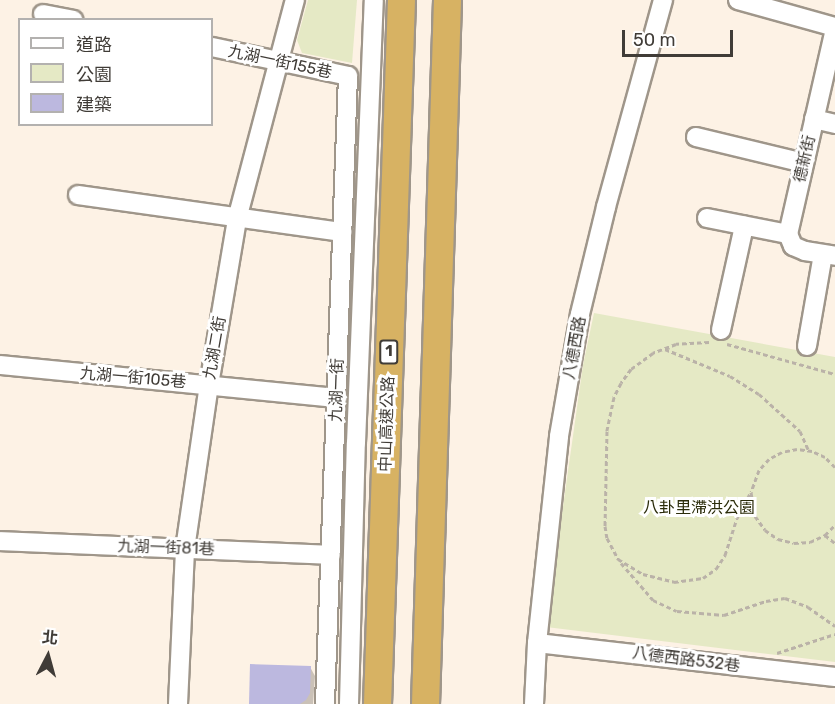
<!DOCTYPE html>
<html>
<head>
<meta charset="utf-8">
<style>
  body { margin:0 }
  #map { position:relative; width:835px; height:704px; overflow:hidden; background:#fdf2e5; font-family:Rubik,"Noto Sans TC",sans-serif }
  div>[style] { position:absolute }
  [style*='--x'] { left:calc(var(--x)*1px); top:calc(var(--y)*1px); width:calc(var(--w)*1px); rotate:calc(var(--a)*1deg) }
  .green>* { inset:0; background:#e5e9c5 }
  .shadow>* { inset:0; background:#0003 }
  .building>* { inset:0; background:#bcb8df }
  .path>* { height:3px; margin-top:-1.5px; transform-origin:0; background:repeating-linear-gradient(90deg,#bab2a8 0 4.5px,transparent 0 7.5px) }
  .roads { filter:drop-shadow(2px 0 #9f968a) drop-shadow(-2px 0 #9f968a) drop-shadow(0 2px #9f968a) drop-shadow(0 -2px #9f968a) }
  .minor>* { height:18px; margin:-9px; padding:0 9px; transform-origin:9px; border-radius:9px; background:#fff }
  .highway>* { height:27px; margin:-13.5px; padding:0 13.5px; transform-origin:13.5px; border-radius:13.5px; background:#d7b263 }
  span { translate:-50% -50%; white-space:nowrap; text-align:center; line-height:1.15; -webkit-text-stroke:6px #fff; paint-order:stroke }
  .shield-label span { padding:2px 4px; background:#fff; border:2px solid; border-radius:4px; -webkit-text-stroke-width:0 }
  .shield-label { font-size:15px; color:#403c37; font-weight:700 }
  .street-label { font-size:16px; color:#403c37 }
  .park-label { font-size:16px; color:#2b2c0a }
  .legend { position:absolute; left:18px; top:18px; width:195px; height:108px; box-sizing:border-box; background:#fff; border:2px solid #b3b1af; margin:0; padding:8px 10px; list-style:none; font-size:18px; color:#403c37 }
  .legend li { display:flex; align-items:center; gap:12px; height:30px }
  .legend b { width:30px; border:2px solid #b3b1af }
  .north { position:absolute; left:18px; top:626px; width:60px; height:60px; -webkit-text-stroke:4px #fff; paint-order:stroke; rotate:6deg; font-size:16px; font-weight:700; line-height:24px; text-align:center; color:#403c37 }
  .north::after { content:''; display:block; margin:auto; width:21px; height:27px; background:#403c37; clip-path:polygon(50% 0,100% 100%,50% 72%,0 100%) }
  .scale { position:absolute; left:622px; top:30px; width:111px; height:27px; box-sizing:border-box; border:3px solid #403c37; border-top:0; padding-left:8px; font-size:18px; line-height:21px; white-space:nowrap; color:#403c37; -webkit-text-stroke:4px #fff; paint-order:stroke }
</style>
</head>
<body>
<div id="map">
  <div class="green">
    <div style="clip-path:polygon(308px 0,357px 0,352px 63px,302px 53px,297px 40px)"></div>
    <div style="clip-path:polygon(594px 313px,835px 357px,835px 662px,546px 627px,583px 365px)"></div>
  </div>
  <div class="shadow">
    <div style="clip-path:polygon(310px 667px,315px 676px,313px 704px,250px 704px)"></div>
  </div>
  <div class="building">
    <div style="clip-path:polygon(250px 664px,311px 666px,310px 693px,306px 700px,300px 704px,249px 704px)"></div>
  </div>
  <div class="path">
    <div style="--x:709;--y:342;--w:33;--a:177"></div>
    <div style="--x:676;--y:344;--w:25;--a:159"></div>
    <div style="--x:653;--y:353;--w:27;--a:144"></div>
    <div style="--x:631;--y:369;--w:17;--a:126"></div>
    <div style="--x:621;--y:383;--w:16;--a:117"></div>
    <div style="--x:614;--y:397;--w:35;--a:102"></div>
    <div style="--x:607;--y:431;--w:95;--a:91.2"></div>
    <div style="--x:605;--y:526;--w:12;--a:81"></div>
    <div style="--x:607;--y:538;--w:24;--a:62"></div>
    <div style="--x:618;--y:559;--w:29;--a:31"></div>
    <div style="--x:643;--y:574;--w:32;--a:14"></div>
    <div style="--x:674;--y:582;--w:29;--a:-8"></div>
    <div style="--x:703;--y:578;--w:16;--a:-35"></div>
    <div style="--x:716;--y:569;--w:17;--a:-57"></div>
    <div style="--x:725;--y:555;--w:39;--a:-72"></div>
    <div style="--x:737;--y:518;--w:30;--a:-62"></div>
    <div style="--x:727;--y:344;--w:112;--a:15.5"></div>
    <div style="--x:665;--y:349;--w:70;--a:22.6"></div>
    <div style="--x:730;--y:376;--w:34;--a:32"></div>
    <div style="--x:759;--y:394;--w:55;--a:42.1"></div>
    <div style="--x:800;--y:431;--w:20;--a:66"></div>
    <div style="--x:835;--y:467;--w:14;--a:-135"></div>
    <div style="--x:825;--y:457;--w:14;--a:-155"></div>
    <div style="--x:812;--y:451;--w:15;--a:-172"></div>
    <div style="--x:797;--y:449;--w:15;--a:169"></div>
    <div style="--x:782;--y:452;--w:15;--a:152"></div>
    <div style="--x:769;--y:459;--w:15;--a:132"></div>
    <div style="--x:759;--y:470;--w:23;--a:110"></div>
    <div style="--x:751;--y:492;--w:24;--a:81"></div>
    <div style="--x:755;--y:516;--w:17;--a:54"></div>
    <div style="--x:765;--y:530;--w:16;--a:35"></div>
    <div style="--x:778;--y:539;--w:16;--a:14"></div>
    <div style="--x:794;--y:543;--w:16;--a:-4"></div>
    <div style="--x:810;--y:542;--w:17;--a:-25"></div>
    <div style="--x:825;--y:535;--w:14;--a:-45"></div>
    <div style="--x:825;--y:535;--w:13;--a:39"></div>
    <div style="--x:621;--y:563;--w:49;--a:49.1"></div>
    <div style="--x:653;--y:600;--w:26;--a:25"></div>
    <div style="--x:677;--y:611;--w:47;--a:4.9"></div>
    <div style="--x:724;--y:615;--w:44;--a:-18.4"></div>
    <div style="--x:766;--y:601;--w:19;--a:-9"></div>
    <div style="--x:785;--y:598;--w:25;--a:21"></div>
    <div style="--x:808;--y:607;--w:33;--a:35"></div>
    <div style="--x:777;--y:653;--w:61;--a:-18.1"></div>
  </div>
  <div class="roads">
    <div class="minor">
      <div style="--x:738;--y:0;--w:101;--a:15.6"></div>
      <div style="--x:43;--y:14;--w:31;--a:11"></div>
      <div style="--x:835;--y:29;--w:210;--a:102.9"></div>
      <div style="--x:788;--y:234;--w:13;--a:67"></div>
      <div style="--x:793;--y:246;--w:13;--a:23"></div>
      <div style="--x:805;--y:251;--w:30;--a:9"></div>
      <div style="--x:212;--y:47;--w:139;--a:12"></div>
      <div style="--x:348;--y:76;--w:628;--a:92.1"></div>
      <div style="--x:814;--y:119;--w:22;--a:13"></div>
      <div style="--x:696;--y:137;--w:111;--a:13.5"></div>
      <div style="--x:78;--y:195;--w:267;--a:8"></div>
      <div style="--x:707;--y:218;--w:83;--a:11.2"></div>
      <div style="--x:721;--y:330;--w:107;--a:-77.5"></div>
      <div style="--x:807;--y:346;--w:93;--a:-80.1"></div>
      <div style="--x:0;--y:365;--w:339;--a:5.6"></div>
      <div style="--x:0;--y:541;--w:331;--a:2.4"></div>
      <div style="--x:537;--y:643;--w:300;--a:6.5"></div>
      <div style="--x:178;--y:704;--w:155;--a:-87.4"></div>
      <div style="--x:185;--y:549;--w:166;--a:-81.7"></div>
      <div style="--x:209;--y:385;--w:168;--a:-80.4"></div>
      <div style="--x:237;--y:219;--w:227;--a:-75.2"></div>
      <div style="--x:349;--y:704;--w:261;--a:-88.5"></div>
      <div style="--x:356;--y:443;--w:443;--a:-87.7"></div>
      <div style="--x:534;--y:704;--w:61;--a:-87.2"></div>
      <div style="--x:537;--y:643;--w:208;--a:-83.9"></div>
      <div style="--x:559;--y:436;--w:124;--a:-80.2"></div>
      <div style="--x:580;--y:314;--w:110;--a:-76.3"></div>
      <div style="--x:606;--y:207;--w:215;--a:-74.6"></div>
    </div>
    <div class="highway">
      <div style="--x:377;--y:704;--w:704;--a:-88.05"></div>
      <div style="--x:425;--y:704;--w:704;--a:-88.21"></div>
    </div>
  </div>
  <div class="shield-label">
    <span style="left:389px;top:352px">1</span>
  </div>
  <div class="street-label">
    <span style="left:280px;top:62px;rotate:12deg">九湖一街155巷</span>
    <span style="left:805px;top:159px;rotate:-77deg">德新街</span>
    <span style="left:215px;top:348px;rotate:-80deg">九湖二街</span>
    <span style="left:575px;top:348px;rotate:-80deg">八德西路</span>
    <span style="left:133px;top:378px;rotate:5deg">九湖一街105巷</span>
    <span style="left:337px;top:390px;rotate:-88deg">九湖一街</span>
    <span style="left:387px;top:424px;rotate:-88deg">中山高速公路</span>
    <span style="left:166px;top:548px;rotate:2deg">九湖一街81巷</span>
    <span style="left:686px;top:660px;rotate:7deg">八德西路532巷</span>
  </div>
  <div class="park-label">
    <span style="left:699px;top:508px">八卦里滯洪公園</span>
  </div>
  <ul class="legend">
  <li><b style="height:8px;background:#fff"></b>道路</li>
  <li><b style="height:16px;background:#e5e9c5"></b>公園</li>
  <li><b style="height:16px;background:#bcb8df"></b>建築</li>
  </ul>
  <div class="north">北</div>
  <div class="scale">50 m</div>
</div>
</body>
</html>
